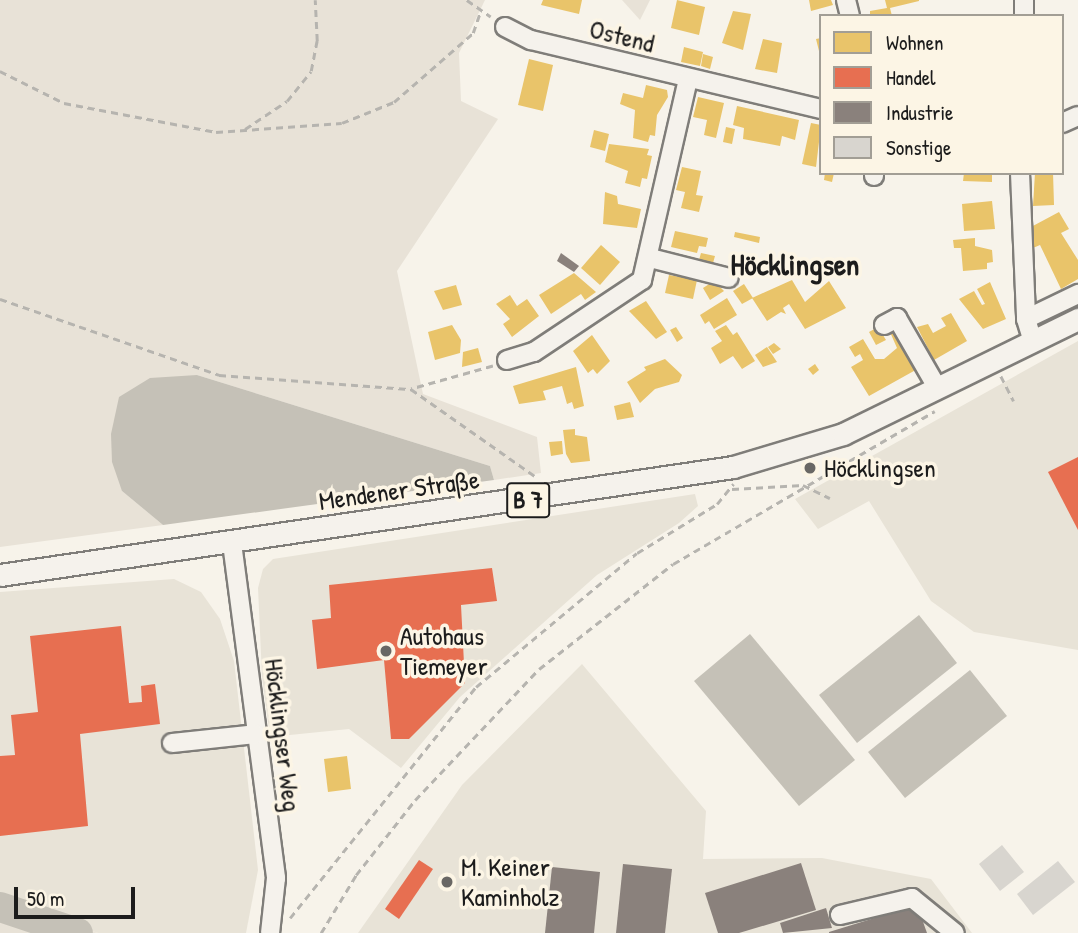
<!DOCTYPE html>
<html>
<head>
<meta charset="utf-8">
<style>
  body { margin:0 }
  #map { position:relative; width:1078px; height:933px; overflow:hidden; background:#f7f3ea; font-family:"Patrick Hand",sans-serif }
  div>[style] { position:absolute }
  [style*='--x'] { left:calc(var(--x)*1px); top:calc(var(--y)*1px); width:calc(var(--w)*1px); rotate:calc(var(--a)*1deg) }
  .built>* { inset:0; background:#e8e3d7 }
  .green>* { inset:0; background:#e8e2d7 }
  .water>* { inset:0; background:#c5c1b7 }
  .homes>* { inset:0; background:#e9c46a }
  .shops>* { inset:0; background:#e76f51 }
  .industry>* { inset:0; background:#8a817c }
  .river>* { height:30px; margin:-15px; padding:0 15px; transform-origin:15px; border-radius:15px; background:#c5c1b7 }
  .building>* { inset:0; background:#d8d5cf }
  .path>* { height:2.5px; margin-top:-1.25px; transform-origin:0; background:repeating-linear-gradient(90deg,#b6b4af 0 7px,transparent 0 12px) }
  .roads { filter:drop-shadow(2px 0 #7f7d79) drop-shadow(-2px 0 #7f7d79) drop-shadow(0 2px #7f7d79) drop-shadow(0 -2px #7f7d79) }
  .minor>* { height:18px; margin:-9px; padding:0 9px; transform-origin:9px; border-radius:9px; background:#f5f2ec }
  .major>* { height:21px; margin:-10.5px; padding:0 10.5px; transform-origin:10.5px; border-radius:10.5px; background:#f5f2ec }
  .dots>* { width:19px; height:19px; translate:-50% -50%; box-sizing:border-box; border:4px solid #fcf5e5; border-radius:50% }
  span { translate:-50% -50%; white-space:nowrap; text-align:center; line-height:1.15; -webkit-text-stroke:7px #fcf5e5; paint-order:stroke }
  .shield-label span { padding:2px 5px; background:#fcf5e5; border:2px solid; border-radius:5px; -webkit-text-stroke-width:0 }
  .shield-label { font-size:24px; color:#1c1c1c; font-weight:700 }
  .street-label { font-size:26px; color:#1c1c1c }
  .poi-label { font-size:26px; color:#1c1c1c }
  .left { translate:0 -50%; text-align:left }
  .quarter-label { font-size:30px; color:#1c1c1c; font-weight:700 }
  .legend { position:absolute; left:819px; top:14px; width:245px; height:161px; box-sizing:border-box; background:#fcf5e5; border:2px solid #a29e95; margin:0; padding:9px 12px; list-style:none; font-size:21px; color:#1c1c1c }
  .legend li { display:flex; align-items:center; gap:14px; height:35px }
  .legend b { width:35px; border:2px solid #a29e95 }
  .scale { position:absolute; left:14px; top:887px; width:121px; height:32px; box-sizing:border-box; border:4px solid #1c1c1c; border-top:0; padding-left:9px; font-size:21px; line-height:24px; white-space:nowrap; color:#1c1c1c; -webkit-text-stroke:5px #fcf5e5; paint-order:stroke }
</style>
</head>
<body>
<div id="map">
  <div class="built">
    <div style="clip-path:polygon(1078px 341px,1078px 650px,974px 632px,931px 601px,869px 501px,818px 529px,795px 499px)"></div>
    <div style="clip-path:polygon(695px 494px,698px 506px,679px 523px,597px 575px,460px 697px,401px 768px,349px 729px,270px 737px,262px 676px,258px 588px,263px 569px,273px 559px)"></div>
    <div style="clip-path:polygon(174px 579px,201px 592px,220px 619px,234px 661px,258px 870px,246px 933px,98px 933px,0 900px,0 592px)"></div>
    <div style="clip-path:polygon(582px 664px,706px 811px,703px 859px,822px 858px,931px 879px,972px 933px,358px 933px,462px 785px)"></div>
  </div>
  <div class="green">
    <div style="clip-path:polygon(0 0,485px 0,459px 53px,461px 101px,498px 119px,397px 271px,423px 394px,537px 437px,541px 473px,494px 480px,490px 466px,197px 375px,122px 491px,163px 525px,0 547px)"></div>
    <div style="clip-path:polygon(622px 0,650px 0,640px 20px)"></div>
    <div style="clip-path:polygon(0 900px,98px 933px,0 933px)"></div>
  </div>
  <div class="water">
    <div style="clip-path:polygon(197px 375px,490px 466px,494px 480px,163px 525px,122px 491px,112px 462px,111px 434px,119px 397px,150px 378px)"></div>
    <div style="clip-path:polygon(919px 615px,957px 663px,857px 743px,819px 695px)"></div>
    <div style="clip-path:polygon(750px 634px,855px 760px,799px 806px,694px 681px)"></div>
    <div style="clip-path:polygon(970px 670px,1007px 716px,905px 798px,868px 752px)"></div>
  </div>
  <div class="homes">
    <div style="clip-path:polygon(543px 0,582px 0,579px 14px,541px 5px)"></div>
    <div style="clip-path:polygon(677px 0,705px 7px,699px 35px,671px 28px)"></div>
    <div style="clip-path:polygon(809px 0,831px 0,833px 5px,811px 11px)"></div>
    <div style="clip-path:polygon(885px 0,919px 0,919px 1px,890px 8px,892px 16px,870px 16px,870px 11px,887px 8px)"></div>
    <div style="clip-path:polygon(733px 11px,751px 14px,743px 50px,722px 43px)"></div>
    <div style="clip-path:polygon(821px 38px,821px 55px,820px 55px,816px 39px)"></div>
    <div style="clip-path:polygon(763px 39px,782px 43px,777px 73px,755px 69px)"></div>
    <div style="clip-path:polygon(684px 47px,703px 52px,700px 66px,681px 62px)"></div>
    <div style="clip-path:polygon(703px 54px,713px 57px,710px 69px,701px 66px)"></div>
    <div style="clip-path:polygon(529px 59px,553px 65px,543px 111px,518px 105px)"></div>
    <div style="clip-path:polygon(646px 85px,667px 90px,668px 97px,657px 115px,655px 136px,650px 135px,648px 142px,633px 138px,635px 110px,620px 104px,623px 93px,643px 98px)"></div>
    <div style="clip-path:polygon(698px 97px,724px 103px,716px 138px,704px 135px,707px 120px,693px 117px)"></div>
    <div style="clip-path:polygon(737px 106px,799px 120px,795px 140px,782px 136px,780px 146px,743px 139px,744px 128px,733px 125px)"></div>
    <div style="clip-path:polygon(811px 123px,821px 125px,816px 167px,802px 164px)"></div>
    <div style="clip-path:polygon(726px 127px,735px 129px,732px 144px,723px 142px)"></div>
    <div style="clip-path:polygon(594px 130px,609px 134px,605px 151px,590px 147px)"></div>
    <div style="clip-path:polygon(609px 144px,649px 149px,647px 155px,652px 156px,647px 179px,642px 178px,640px 187px,625px 183px,628px 171px,605px 162px)"></div>
    <div style="clip-path:polygon(682px 167px,701px 171px,696px 195px,703px 196px,699px 212px,681px 208px,685px 192px,676px 190px)"></div>
    <div style="clip-path:polygon(825px 173px,834px 173px,832px 182px,824px 180px)"></div>
    <div style="clip-path:polygon(964px 173px,992px 173px,992px 182px,963px 181px)"></div>
    <div style="clip-path:polygon(1035px 173px,1053px 173px,1054px 205px,1033px 206px)"></div>
    <div style="clip-path:polygon(605px 192px,617px 196px,618px 204px,641px 209px,637px 228px,603px 224px)"></div>
    <div style="clip-path:polygon(992px 201px,995px 229px,964px 231px,962px 204px)"></div>
    <div style="clip-path:polygon(1059px 212px,1069px 229px,1061px 233px,1078px 260px,1078px 279px,1061px 289px,1040px 245px,1033px 248px,1031px 227px)"></div>
    <div style="clip-path:polygon(675px 231px,708px 238px,706px 247px,699px 246px,697px 253px,671px 247px)"></div>
    <div style="clip-path:polygon(735px 232px,760px 237px,759px 243px,734px 237px)"></div>
    <div style="clip-path:polygon(975px 238px,975px 246px,992px 250px,993px 262px,987px 263px,987px 269px,963px 271px,961px 248px,954px 248px,953px 240px)"></div>
    <div style="clip-path:polygon(601px 245px,620px 262px,600px 285px,581px 268px)"></div>
    <div style="clip-path:polygon(701px 253px,715px 256px,713px 263px,699px 260px)"></div>
    <div style="clip-path:polygon(574px 273px,596px 292px,585px 300px,581px 294px,551px 314px,539px 295px)"></div>
    <div style="clip-path:polygon(669px 275px,697px 280px,693px 299px,665px 293px)"></div>
    <div style="clip-path:polygon(792px 280px,805px 302px,829px 281px,846px 308px,805px 329px,789px 304px,783px 308px,786px 314px,781px 312px,767px 321px,752px 298px)"></div>
    <div style="clip-path:polygon(714px 281px,724px 291px,710px 300px,703px 288px)"></div>
    <div style="clip-path:polygon(990px 282px,1006px 319px,983px 329px,959px 299px,974px 291px,982px 305px,985px 304px,977px 289px)"></div>
    <div style="clip-path:polygon(744px 284px,753px 298px,742px 304px,733px 291px)"></div>
    <div style="clip-path:polygon(456px 285px,462px 305px,443px 310px,434px 291px)"></div>
    <div style="clip-path:polygon(510px 295px,517px 306px,527px 299px,539px 316px,512px 337px,503px 324px,510px 319px,496px 304px)"></div>
    <div style="clip-path:polygon(727px 298px,737px 315px,714px 329px,709px 321px,705px 324px,700px 315px)"></div>
    <div style="clip-path:polygon(646px 301px,667px 332px,656px 339px,629px 311px)"></div>
    <div style="clip-path:polygon(951px 313px,967px 341px,934px 360px,917px 327px,928px 324px,933px 333px,946px 326px,941px 318px)"></div>
    <div style="clip-path:polygon(452px 325px,461px 340px,460px 353px,435px 360px,428px 332px)"></div>
    <div style="clip-path:polygon(726px 325px,733px 335px,737px 332px,755px 361px,742px 369px,733px 356px,720px 364px,711px 348px,722px 341px,715px 331px)"></div>
    <div style="clip-path:polygon(676px 327px,683px 338px,677px 342px,670px 330px)"></div>
    <div style="clip-path:polygon(878px 327px,886px 340px,876px 345px,869px 332px)"></div>
    <div style="clip-path:polygon(897px 328px,921px 367px,869px 396px,851px 367px,863px 360px,860px 354px,855px 357px,849px 347px,863px 339px,875px 359px,884px 359px,897px 348px,890px 332px)"></div>
    <div style="clip-path:polygon(592px 335px,610px 361px,597px 374px,593px 369px,588px 373px,573px 351px)"></div>
    <div style="clip-path:polygon(774px 343px,781px 349px,773px 354px,768px 347px)"></div>
    <div style="clip-path:polygon(767px 347px,777px 362px,763px 367px,755px 355px)"></div>
    <div style="clip-path:polygon(478px 348px,482px 362px,462px 367px,463px 352px)"></div>
    <div style="clip-path:polygon(665px 359px,682px 375px,679px 382px,655px 389px,640px 403px,627px 382px,646px 370px,644px 367px)"></div>
    <div style="clip-path:polygon(815px 364px,819px 370px,813px 375px,808px 369px)"></div>
    <div style="clip-path:polygon(576px 367px,584px 406px,574px 409px,572px 402px,567px 404px,562px 386px,543px 391px,546px 400px,519px 404px,513px 386px)"></div>
    <div style="clip-path:polygon(630px 402px,634px 417px,617px 420px,614px 406px)"></div>
    <div style="clip-path:polygon(575px 429px,575px 435px,587px 437px,590px 461px,571px 463px,566px 454px,563px 430px)"></div>
    <div style="clip-path:polygon(562px 441px,563px 454px,551px 456px,549px 442px)"></div>
    <div style="clip-path:polygon(347px 756px,351px 789px,328px 792px,324px 759px)"></div>
  </div>
  <div class="shops">
    <div style="clip-path:polygon(1078px 457px,1078px 530px,1048px 472px)"></div>
    <div style="clip-path:polygon(492px 568px,497px 601px,461px 605px,465px 683px,409px 739px,391px 739px,384px 660px,317px 669px,312px 620px,331px 618px,329px 585px)"></div>
    <div style="clip-path:polygon(121px 626px,129px 703px,142px 702px,141px 686px,155px 684px,160px 724px,80px 734px,88px 826px,0 836px,0 756px,15px 755px,11px 715px,38px 712px,30px 636px)"></div>
    <div style="clip-path:polygon(419px 860px,433px 869px,399px 919px,385px 909px)"></div>
  </div>
  <div class="industry">
    <div style="clip-path:polygon(561px 253px,579px 266px,574px 272px,557px 261px)"></div>
    <div style="clip-path:polygon(801px 863px,816px 910px,739px 933px,718px 933px,705px 893px)"></div>
    <div style="clip-path:polygon(623px 864px,672px 869px,665px 933px,616px 933px)"></div>
    <div style="clip-path:polygon(552px 867px,600px 872px,594px 933px,545px 933px)"></div>
    <div style="clip-path:polygon(917px 905px,927px 933px,829px 933px,829px 932px)"></div>
    <div style="clip-path:polygon(826px 908px,832px 928px,783px 933px,780px 923px)"></div>
  </div>
  <div class="river">
    <div style="--x:0;--y:907;--w:82;--a:18.4"></div>
  </div>
  <div class="building">
    <div style="clip-path:polygon(1002px 845px,1024px 872px,1000px 891px,979px 864px)"></div>
    <div style="clip-path:polygon(1058px 861px,1075px 882px,1033px 915px,1017px 894px)"></div>
  </div>
  <div class="path">
    <div style="--x:467;--y:0;--w:29;--a:35"></div>
    <div style="--x:0;--y:71;--w:72;--a:26.6"></div>
    <div style="--x:64;--y:103;--w:155;--a:10.8"></div>
    <div style="--x:216;--y:132;--w:126;--a:-4.1"></div>
    <div style="--x:342;--y:123;--w:56;--a:-22"></div>
    <div style="--x:394;--y:102;--w:105;--a:-41.1"></div>
    <div style="--x:473;--y:33;--w:24;--a:-71"></div>
    <div style="--x:245;--y:129;--w:50;--a:-33.7"></div>
    <div style="--x:287;--y:101;--w:38;--a:-51"></div>
    <div style="--x:311;--y:71;--w:31;--a:-79"></div>
    <div style="--x:317;--y:41;--w:41;--a:-92.8"></div>
    <div style="--x:0;--y:299;--w:232;--a:19.1"></div>
    <div style="--x:219;--y:375;--w:193;--a:4.2"></div>
    <div style="--x:493;--y:366;--w:85;--a:164.3"></div>
    <div style="--x:411;--y:389;--w:151;--a:35.1"></div>
    <div style="--x:1001;--y:376;--w:28;--a:63"></div>
    <div style="--x:732;--y:489;--w:71;--a:-3.2"></div>
    <div style="--x:803;--y:485;--w:30;--a:26"></div>
    <div style="--x:290;--y:918;--w:297;--a:-51.2"></div>
    <div style="--x:476;--y:687;--w:209;--a:-39.8"></div>
    <div style="--x:637;--y:553;--w:94;--a:-31.5"></div>
    <div style="--x:717;--y:504;--w:26;--a:-51"></div>
    <div style="--x:321;--y:933;--w:68;--a:-58.9"></div>
    <div style="--x:356;--y:875;--w:95;--a:-51.8"></div>
    <div style="--x:415;--y:800;--w:180;--a:-46.6"></div>
    <div style="--x:539;--y:669;--w:170;--a:-38.1"></div>
    <div style="--x:673;--y:564;--w:303;--a:-30.3"></div>
  </div>
  <div class="roads">
    <div class="minor">
      <div style="--x:846;--y:0;--w:16;--a:76"></div>
      <div style="--x:1024;--y:16;--w:16;--a:-90"></div>
      <div style="--x:505;--y:27;--w:29;--a:27"></div>
      <div style="--x:531;--y:40;--w:298;--a:13.4"></div>
      <div style="--x:1062;--y:123;--w:17;--a:-24"></div>
      <div style="--x:1020;--y:173;--w:146;--a:87.6"></div>
      <div style="--x:1026;--y:319;--w:24;--a:73"></div>
      <div style="--x:874;--y:176;--w:3;--a:-90"></div>
      <div style="--x:650;--y:258;--w:81;--a:14.2"></div>
      <div style="--x:1026;--y:319;--w:58;--a:-25.7"></div>
      <div style="--x:884;--y:325;--w:15;--a:-28"></div>
      <div style="--x:897;--y:318;--w:82;--a:60"></div>
      <div style="--x:507;--y:360;--w:28;--a:-17"></div>
      <div style="--x:534;--y:352;--w:130;--a:-33.7"></div>
      <div style="--x:642;--y:280;--w:206;--a:-77.1"></div>
      <div style="--x:232;--y:543;--w:338;--a:82.5"></div>
      <div style="--x:276;--y:878;--w:55;--a:96.2"></div>
      <div style="--x:172;--y:743;--w:84;--a:-6.1"></div>
      <div style="--x:840;--y:915;--w:74;--a:-13.3"></div>
      <div style="--x:912;--y:898;--w:55;--a:39.1"></div>
    </div>
    <div class="major">
      <div style="--x:0;--y:575;--w:741;--a:-8.38"></div>
      <div style="--x:733;--y:467;--w:115;--a:-16.7"></div>
      <div style="--x:843;--y:434;--w:262;--a:-26.1"></div>
    </div>
  </div>
  <div class="dots">
    <div style="left:810px;top:468px;background:#696764"></div>
    <div style="left:386px;top:651px;background:#696764"></div>
    <div style="left:447px;top:882px;background:#696764"></div>
  </div>
  <div class="shield-label">
    <span style="left:528px;top:500px">B 7</span>
  </div>
  <div class="street-label">
    <span style="left:622px;top:36px;rotate:14deg">Ostend</span>
    <span style="left:399px;top:490px;rotate:-8deg">Mendener Straße</span>
    <span style="left:283px;top:735px;rotate:83deg">Höcklingser Weg</span>
  </div>
  <div class="poi-label">
    <span class="left" style="left:824px;top:468px">Höcklingsen</span>
    <span class="left" style="left:400px;top:651px">Autohaus<br>Tiemeyer</span>
    <span class="left" style="left:461px;top:882px">M. Keiner<br>Kaminholz</span>
  </div>
  <div class="quarter-label">
    <span style="left:795px;top:264px">Höcklingsen</span>
  </div>
  <ul class="legend">
  <li><b style="height:19px;background:#e9c46a"></b>Wohnen</li>
  <li><b style="height:19px;background:#e76f51"></b>Handel</li>
  <li><b style="height:19px;background:#8a817c"></b>Industrie</li>
  <li><b style="height:19px;background:#d8d5cf"></b>Sonstige</li>
  </ul>
  <div class="scale">50 m</div>
</div>
</body>
</html>
